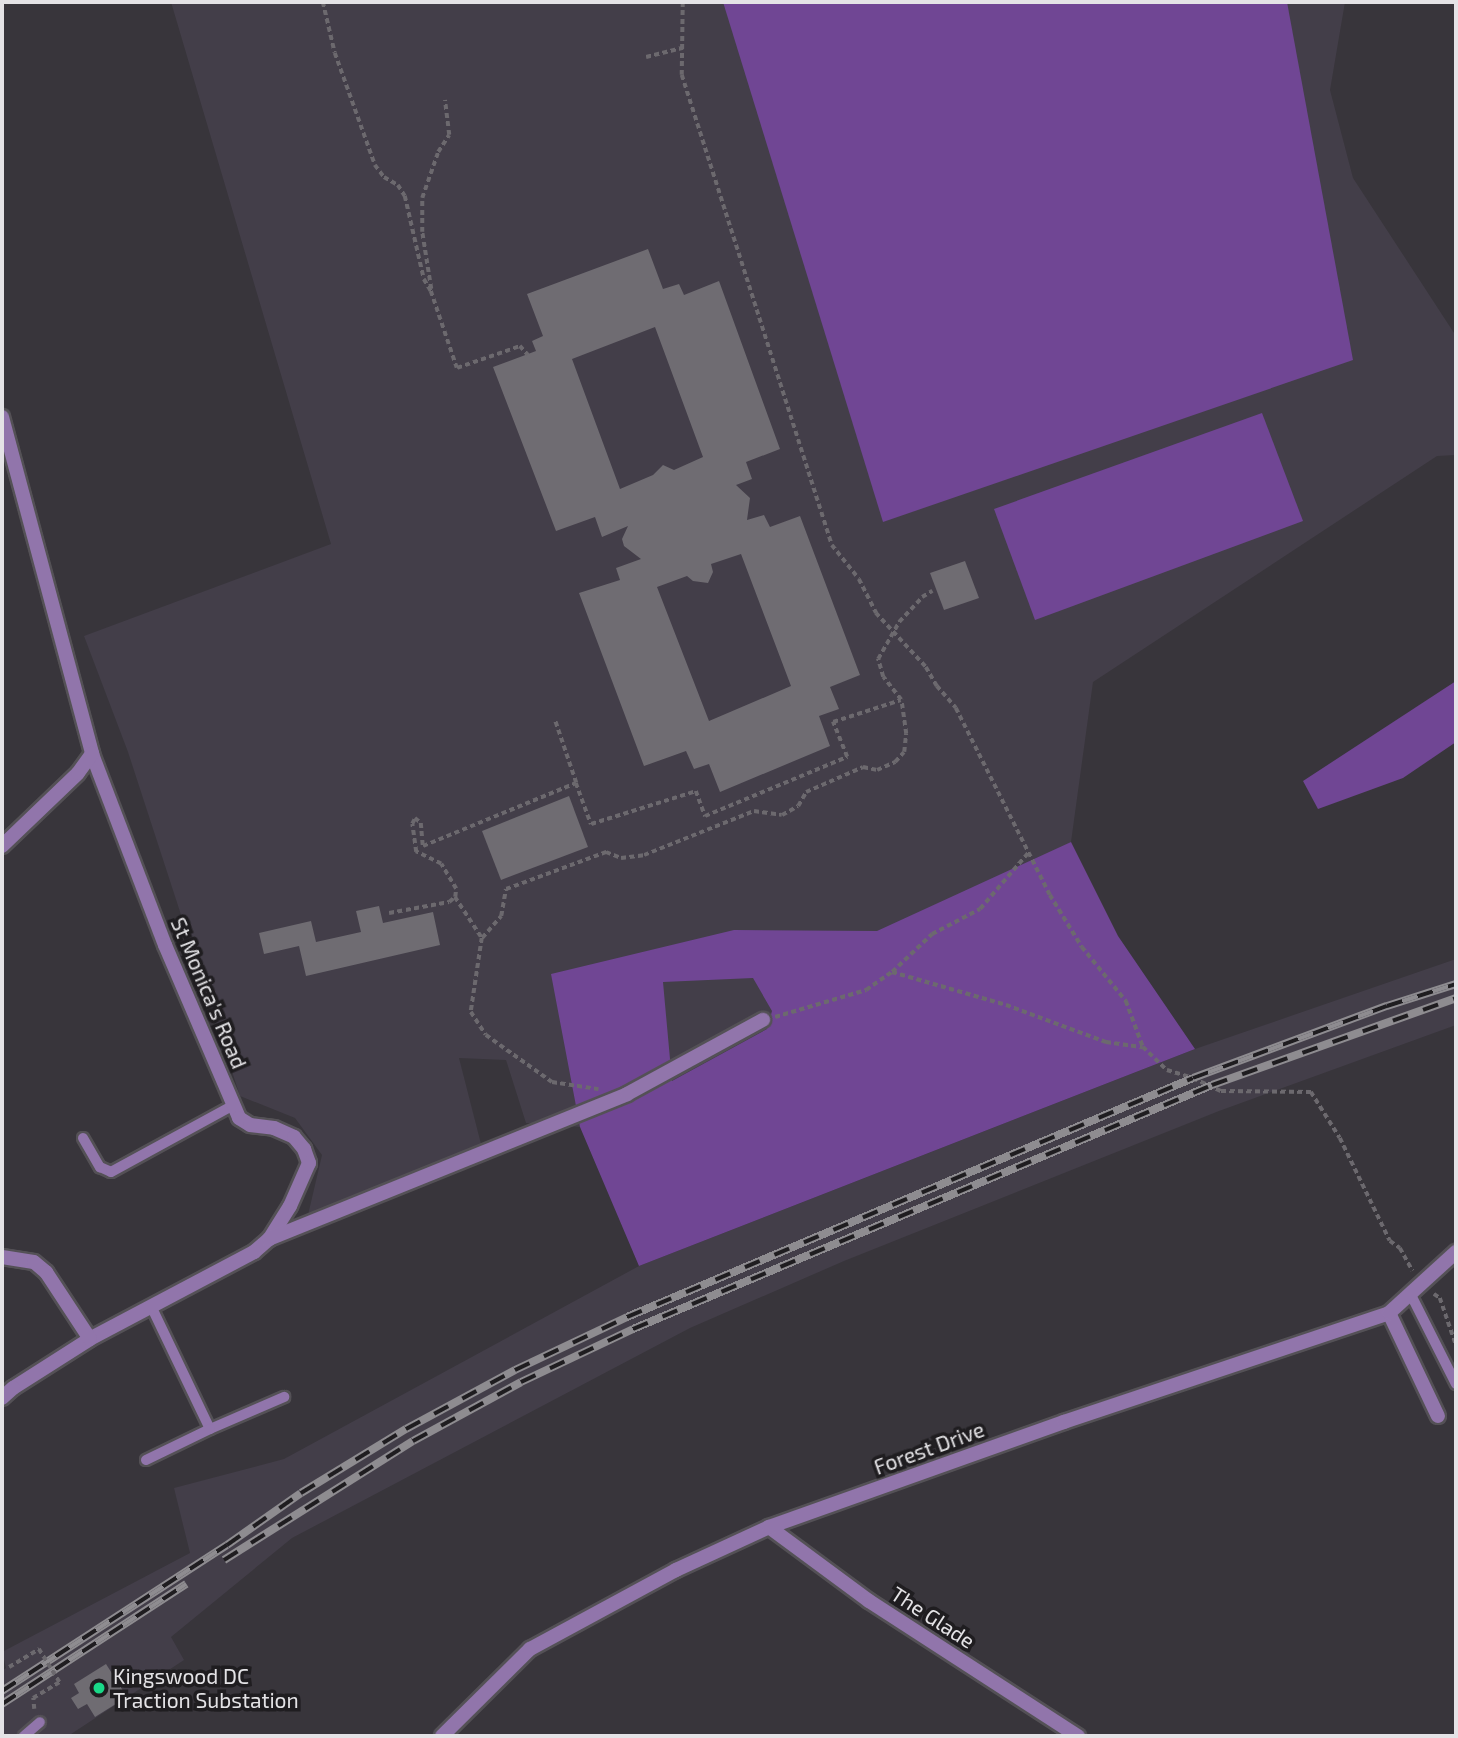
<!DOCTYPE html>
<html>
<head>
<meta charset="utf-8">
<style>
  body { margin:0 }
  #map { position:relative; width:1458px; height:1738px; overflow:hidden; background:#38353b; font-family:"Exo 2",sans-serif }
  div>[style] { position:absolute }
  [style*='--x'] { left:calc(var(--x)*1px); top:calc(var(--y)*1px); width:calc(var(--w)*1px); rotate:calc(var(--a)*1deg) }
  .built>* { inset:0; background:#433e49 }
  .green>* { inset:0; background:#704694 }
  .building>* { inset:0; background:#6f6c72 }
  .path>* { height:3.5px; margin-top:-1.75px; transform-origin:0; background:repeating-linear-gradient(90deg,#6c696e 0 5px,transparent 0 8.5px) }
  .roads { filter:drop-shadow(2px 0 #545156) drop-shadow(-2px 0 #545156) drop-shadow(0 2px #545156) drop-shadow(0 -2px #545156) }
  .service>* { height:10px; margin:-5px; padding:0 5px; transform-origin:5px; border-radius:5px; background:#9175ab }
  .minor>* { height:14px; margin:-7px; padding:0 7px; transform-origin:7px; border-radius:7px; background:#9175ab }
  .rail>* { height:8px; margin-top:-4px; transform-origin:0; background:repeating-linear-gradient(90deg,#1f1d20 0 16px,#8e8c90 0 32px); box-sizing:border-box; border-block:2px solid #8e8c90 }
  .path-bridge>* { height:3.5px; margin-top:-1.75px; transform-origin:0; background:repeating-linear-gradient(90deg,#6c696e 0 5px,transparent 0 8.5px) }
  .dots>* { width:19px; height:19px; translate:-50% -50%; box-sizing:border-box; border:4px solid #1f1d20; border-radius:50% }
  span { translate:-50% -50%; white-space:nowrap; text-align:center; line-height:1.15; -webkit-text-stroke:7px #1f1d20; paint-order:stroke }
  .street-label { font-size:21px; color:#e4e3e6 }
  .poi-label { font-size:21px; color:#e4e3e6 }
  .left { translate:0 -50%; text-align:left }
  .frame { position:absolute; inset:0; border:4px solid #e4e3e6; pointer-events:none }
</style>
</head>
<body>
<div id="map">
  <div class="built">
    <div style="clip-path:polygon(171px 2px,1345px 2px,1330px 90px,1353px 178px,1456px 336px,1456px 455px,1437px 456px,1093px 682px,1071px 842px,779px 1028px,580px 1127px,526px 1123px,506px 1060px,459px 1058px,481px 1144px,308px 1215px,322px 1155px,295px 1118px,240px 1096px,128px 752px,84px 636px,331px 544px)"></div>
    <div style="clip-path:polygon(1456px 959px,1456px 1025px,1219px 1111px,844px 1261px,690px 1328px,292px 1538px,171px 1637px,184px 1660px,68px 1736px,2px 1736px,2px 1671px,6px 1668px,2px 1652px,190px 1553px,174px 1488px,284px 1459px,639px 1266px,1195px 1049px)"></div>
  </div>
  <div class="green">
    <div style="clip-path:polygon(723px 2px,1287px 2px,1353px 360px,883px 522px)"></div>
    <div style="clip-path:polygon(1262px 413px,1303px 521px,1035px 620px,994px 509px)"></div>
    <div style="clip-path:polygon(1456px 681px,1456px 742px,1403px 778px,1318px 809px,1303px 781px)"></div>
    <div style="clip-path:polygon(evenodd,1071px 842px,1118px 936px,1195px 1049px,639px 1266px,580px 1127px,551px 974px,734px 930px,877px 931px,1071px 842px,753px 978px,772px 1011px,767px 1029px,672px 1081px,663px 982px,753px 978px)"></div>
  </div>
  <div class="building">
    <div style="clip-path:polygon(evenodd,648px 249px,663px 289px,679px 284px,684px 295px,719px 281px,780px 449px,746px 462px,752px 479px,736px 485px,750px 498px,747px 520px,764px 515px,770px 527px,800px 516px,860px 675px,830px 687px,839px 709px,819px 716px,830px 746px,720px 792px,709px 764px,694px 769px,686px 751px,644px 766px,579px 593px,620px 580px,616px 568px,641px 559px,624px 546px,622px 539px,628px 526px,602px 537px,595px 517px,556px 531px,493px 367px,536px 351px,532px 341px,543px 336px,527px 294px,648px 249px,655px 327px,703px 457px,674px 470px,663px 465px,653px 475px,620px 489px,572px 359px,655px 327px,648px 249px,741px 554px,791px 686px,709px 721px,657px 587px,687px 576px,693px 581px,708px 583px,713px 572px,711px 564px,741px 554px)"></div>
    <div style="clip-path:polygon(965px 561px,979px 598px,944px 610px,930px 573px)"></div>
    <div style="clip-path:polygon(569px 796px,588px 847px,501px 880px,482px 831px)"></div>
    <div style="clip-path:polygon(379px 906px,383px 923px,433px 912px,440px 945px,306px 976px,299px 946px,264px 954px,259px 933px,311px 921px,316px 942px,361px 932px,356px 911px)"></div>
    <div style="clip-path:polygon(106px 1664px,127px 1697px,95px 1717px,87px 1704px,78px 1709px,71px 1698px,79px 1693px,74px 1684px)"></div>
  </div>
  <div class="path">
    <div style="--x:323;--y:2;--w:52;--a:76.8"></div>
    <div style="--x:335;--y:53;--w:119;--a:70.3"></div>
    <div style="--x:375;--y:165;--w:15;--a:53"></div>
    <div style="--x:384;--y:177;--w:16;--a:30"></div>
    <div style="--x:398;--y:185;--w:13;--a:58"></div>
    <div style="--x:405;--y:196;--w:85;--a:77.1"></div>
    <div style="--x:424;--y:279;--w:14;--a:60"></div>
    <div style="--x:431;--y:291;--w:81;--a:71.3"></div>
    <div style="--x:457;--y:368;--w:67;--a:-19.2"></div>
    <div style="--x:520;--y:346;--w:12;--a:48"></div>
    <div style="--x:683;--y:2;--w:73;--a:90.8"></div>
    <div style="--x:682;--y:75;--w:493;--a:72.3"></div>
    <div style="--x:832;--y:545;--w:43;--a:51.5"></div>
    <div style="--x:859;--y:579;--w:38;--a:63"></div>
    <div style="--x:876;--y:613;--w:74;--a:47.2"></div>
    <div style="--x:926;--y:667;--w:22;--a:60"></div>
    <div style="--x:937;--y:686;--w:29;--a:49"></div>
    <div style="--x:956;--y:708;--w:209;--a:63.3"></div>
    <div style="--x:1050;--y:895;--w:61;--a:58.4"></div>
    <div style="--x:1082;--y:947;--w:70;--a:50.8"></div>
    <div style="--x:1126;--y:1001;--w:49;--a:69.7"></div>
    <div style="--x:1143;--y:1047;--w:33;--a:44"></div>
    <div style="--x:1167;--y:1070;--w:27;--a:17"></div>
    <div style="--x:1193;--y:1078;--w:31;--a:25"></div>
    <div style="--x:1221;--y:1091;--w:90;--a:0.6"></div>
    <div style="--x:1311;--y:1092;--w:54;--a:57.8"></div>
    <div style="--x:1340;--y:1138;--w:114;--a:64.1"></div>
    <div style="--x:1390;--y:1241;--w:12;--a:35"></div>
    <div style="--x:1400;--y:1248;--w:26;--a:61"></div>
    <div style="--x:646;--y:57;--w:38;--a:-14"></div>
    <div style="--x:431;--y:289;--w:58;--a:-99"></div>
    <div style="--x:422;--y:232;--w:34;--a:-90"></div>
    <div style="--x:422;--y:198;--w:49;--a:-70.8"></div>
    <div style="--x:438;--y:152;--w:20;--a:-57"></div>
    <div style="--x:449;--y:135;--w:35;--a:-97"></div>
    <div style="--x:576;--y:783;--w:44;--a:69.9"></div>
    <div style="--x:591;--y:824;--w:110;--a:-17.4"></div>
    <div style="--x:696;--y:791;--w:27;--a:70"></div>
    <div style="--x:705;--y:816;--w:154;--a:-22.6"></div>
    <div style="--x:847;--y:757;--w:38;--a:-112"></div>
    <div style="--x:833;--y:722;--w:71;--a:-17.9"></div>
    <div style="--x:455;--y:897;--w:49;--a:56.6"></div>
    <div style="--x:482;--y:938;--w:75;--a:98.5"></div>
    <div style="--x:471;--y:1012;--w:27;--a:57"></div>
    <div style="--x:486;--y:1035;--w:81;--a:35.5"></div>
    <div style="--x:552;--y:1082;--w:47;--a:8.7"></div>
    <div style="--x:389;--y:913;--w:61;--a:-10.4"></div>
    <div style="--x:449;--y:902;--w:8;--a:-40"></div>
    <div style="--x:455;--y:897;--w:8;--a:-83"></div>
    <div style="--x:456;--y:889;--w:29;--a:-121"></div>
    <div style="--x:441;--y:864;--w:28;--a:-154"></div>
    <div style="--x:416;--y:852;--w:28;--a:-98"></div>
    <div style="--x:412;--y:824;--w:7;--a:-63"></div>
    <div style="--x:415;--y:818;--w:8;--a:40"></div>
    <div style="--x:421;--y:823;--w:23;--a:85"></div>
    <div style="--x:423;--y:846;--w:165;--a:-22.4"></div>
    <div style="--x:576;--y:783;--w:65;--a:-108.7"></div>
    <div style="--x:482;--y:938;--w:29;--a:-49"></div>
    <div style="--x:501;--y:916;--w:27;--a:-80"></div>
    <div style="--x:506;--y:889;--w:107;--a:-20.3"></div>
    <div style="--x:606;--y:852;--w:16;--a:22"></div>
    <div style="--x:621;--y:858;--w:23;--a:-7"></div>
    <div style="--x:644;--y:855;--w:118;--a:-21.8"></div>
    <div style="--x:754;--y:811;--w:28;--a:8"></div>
    <div style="--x:782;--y:815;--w:18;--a:-29"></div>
    <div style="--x:798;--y:806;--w:16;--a:-60"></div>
    <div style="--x:806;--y:792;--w:62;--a:-23.7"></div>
    <div style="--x:863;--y:767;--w:14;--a:12"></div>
    <div style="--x:877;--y:770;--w:20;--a:-24"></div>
    <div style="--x:895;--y:762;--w:13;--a:-48"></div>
    <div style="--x:904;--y:752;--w:18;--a:-84"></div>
    <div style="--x:906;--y:734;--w:34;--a:-98"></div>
    <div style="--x:901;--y:700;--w:29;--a:-128"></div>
    <div style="--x:883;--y:677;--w:19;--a:-106"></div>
    <div style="--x:878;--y:659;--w:43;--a:-60.4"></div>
    <div style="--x:899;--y:622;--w:34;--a:-47"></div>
    <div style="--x:922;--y:597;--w:12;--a:-31"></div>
    <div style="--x:892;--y:972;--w:119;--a:16.1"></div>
    <div style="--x:1006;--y:1005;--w:107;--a:20.3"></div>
    <div style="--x:1106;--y:1042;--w:37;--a:8"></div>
    <div style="--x:775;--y:1017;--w:95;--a:-16.5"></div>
    <div style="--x:866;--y:990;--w:32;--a:-35"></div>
    <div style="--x:892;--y:972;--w:55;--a:-43.5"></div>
    <div style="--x:932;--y:934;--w:54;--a:-27.5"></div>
    <div style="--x:980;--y:909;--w:74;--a:-49.4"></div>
    <div style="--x:1434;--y:1294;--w:7;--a:34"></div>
    <div style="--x:1440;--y:1298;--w:50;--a:71.2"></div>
    <div style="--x:9;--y:1667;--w:35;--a:-31"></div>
    <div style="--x:34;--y:1709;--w:11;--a:-95"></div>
    <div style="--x:33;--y:1698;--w:31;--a:-31"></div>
  </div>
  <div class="roads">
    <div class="service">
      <div style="--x:83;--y:1138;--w:34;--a:60"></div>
      <div style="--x:100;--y:1167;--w:12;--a:24"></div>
      <div style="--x:111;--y:1172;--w:140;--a:-28.6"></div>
      <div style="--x:1410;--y:1293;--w:102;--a:63.2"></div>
      <div style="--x:152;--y:1308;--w:134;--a:64.4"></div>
      <div style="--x:210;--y:1429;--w:81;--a:-23.4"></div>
      <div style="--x:146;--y:1460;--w:71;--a:-25.8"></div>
      <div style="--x:24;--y:1736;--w:21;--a:-41"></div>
    </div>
    <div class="minor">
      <div style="--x:2;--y:417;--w:349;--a:75"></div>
      <div style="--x:92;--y:754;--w:204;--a:69.1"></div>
      <div style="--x:165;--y:945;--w:188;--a:66.8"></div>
      <div style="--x:239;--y:1118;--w:13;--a:32"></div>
      <div style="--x:250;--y:1125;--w:24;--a:7"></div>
      <div style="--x:274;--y:1128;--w:22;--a:24"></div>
      <div style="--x:294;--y:1137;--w:16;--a:50"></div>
      <div style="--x:304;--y:1149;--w:15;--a:70"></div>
      <div style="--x:309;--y:1163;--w:47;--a:113.8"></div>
      <div style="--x:290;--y:1206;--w:39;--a:122"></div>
      <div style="--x:269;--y:1239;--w:20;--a:139"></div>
      <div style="--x:254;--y:1252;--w:186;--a:152.1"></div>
      <div style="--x:90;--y:1339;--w:91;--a:147.5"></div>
      <div style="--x:13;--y:1388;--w:15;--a:138"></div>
      <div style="--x:2;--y:846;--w:105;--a:-43.8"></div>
      <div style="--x:78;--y:773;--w:24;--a:-54"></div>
      <div style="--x:269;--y:1239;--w:386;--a:-22"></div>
      <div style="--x:627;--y:1094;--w:155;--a:-28.6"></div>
      <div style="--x:2;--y:1257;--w:32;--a:9"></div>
      <div style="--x:34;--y:1262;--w:16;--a:40"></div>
      <div style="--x:46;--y:1272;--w:80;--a:56.7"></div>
      <div style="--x:1389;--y:1313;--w:114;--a:64.6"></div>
      <div style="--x:769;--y:1527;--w:124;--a:36.5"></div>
      <div style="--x:869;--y:1601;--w:249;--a:32.9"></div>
      <div style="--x:442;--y:1736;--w:124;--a:-44.7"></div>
      <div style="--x:530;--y:1649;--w:166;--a:-28.4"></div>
      <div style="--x:676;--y:1570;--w:102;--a:-24.8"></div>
      <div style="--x:769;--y:1527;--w:313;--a:-19.6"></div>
      <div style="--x:1064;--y:1422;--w:343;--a:-18.5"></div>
      <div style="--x:1389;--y:1313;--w:91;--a:-42.3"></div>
    </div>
  </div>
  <div class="rail">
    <div style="--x:224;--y:1560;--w:223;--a:-32.2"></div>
    <div style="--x:413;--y:1441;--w:123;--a:-28.6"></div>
    <div style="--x:521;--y:1382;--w:124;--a:-25.3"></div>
    <div style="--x:633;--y:1329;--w:628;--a:-22.85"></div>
    <div style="--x:1212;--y:1085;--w:259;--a:-19.6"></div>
    <div style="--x:2;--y:1691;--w:268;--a:-33"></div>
    <div style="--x:227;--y:1545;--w:90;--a:-35.1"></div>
    <div style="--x:301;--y:1493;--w:123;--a:-31.4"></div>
    <div style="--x:406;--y:1429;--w:124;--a:-28.4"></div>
    <div style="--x:515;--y:1370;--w:124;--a:-25.3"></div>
    <div style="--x:627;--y:1317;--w:614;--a:-22.89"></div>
    <div style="--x:1193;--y:1078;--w:207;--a:-20.4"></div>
    <div style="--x:1387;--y:1006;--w:72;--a:-17.7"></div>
    <div style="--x:2;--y:1704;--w:220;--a:-33.1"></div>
  </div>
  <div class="path-bridge">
    <div style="--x:39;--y:1649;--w:39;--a:58"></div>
  </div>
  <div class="dots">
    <div style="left:99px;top:1688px;background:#19d988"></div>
  </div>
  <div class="street-label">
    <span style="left:209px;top:993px;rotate:67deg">St Monica's Road</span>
    <span style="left:929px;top:1448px;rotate:-20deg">Forest Drive</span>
    <span style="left:933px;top:1617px;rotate:33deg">The Glade</span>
  </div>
  <div class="poi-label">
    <span class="left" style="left:113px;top:1688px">Kingswood DC<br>Traction Substation</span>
  </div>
  <div class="frame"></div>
</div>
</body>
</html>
